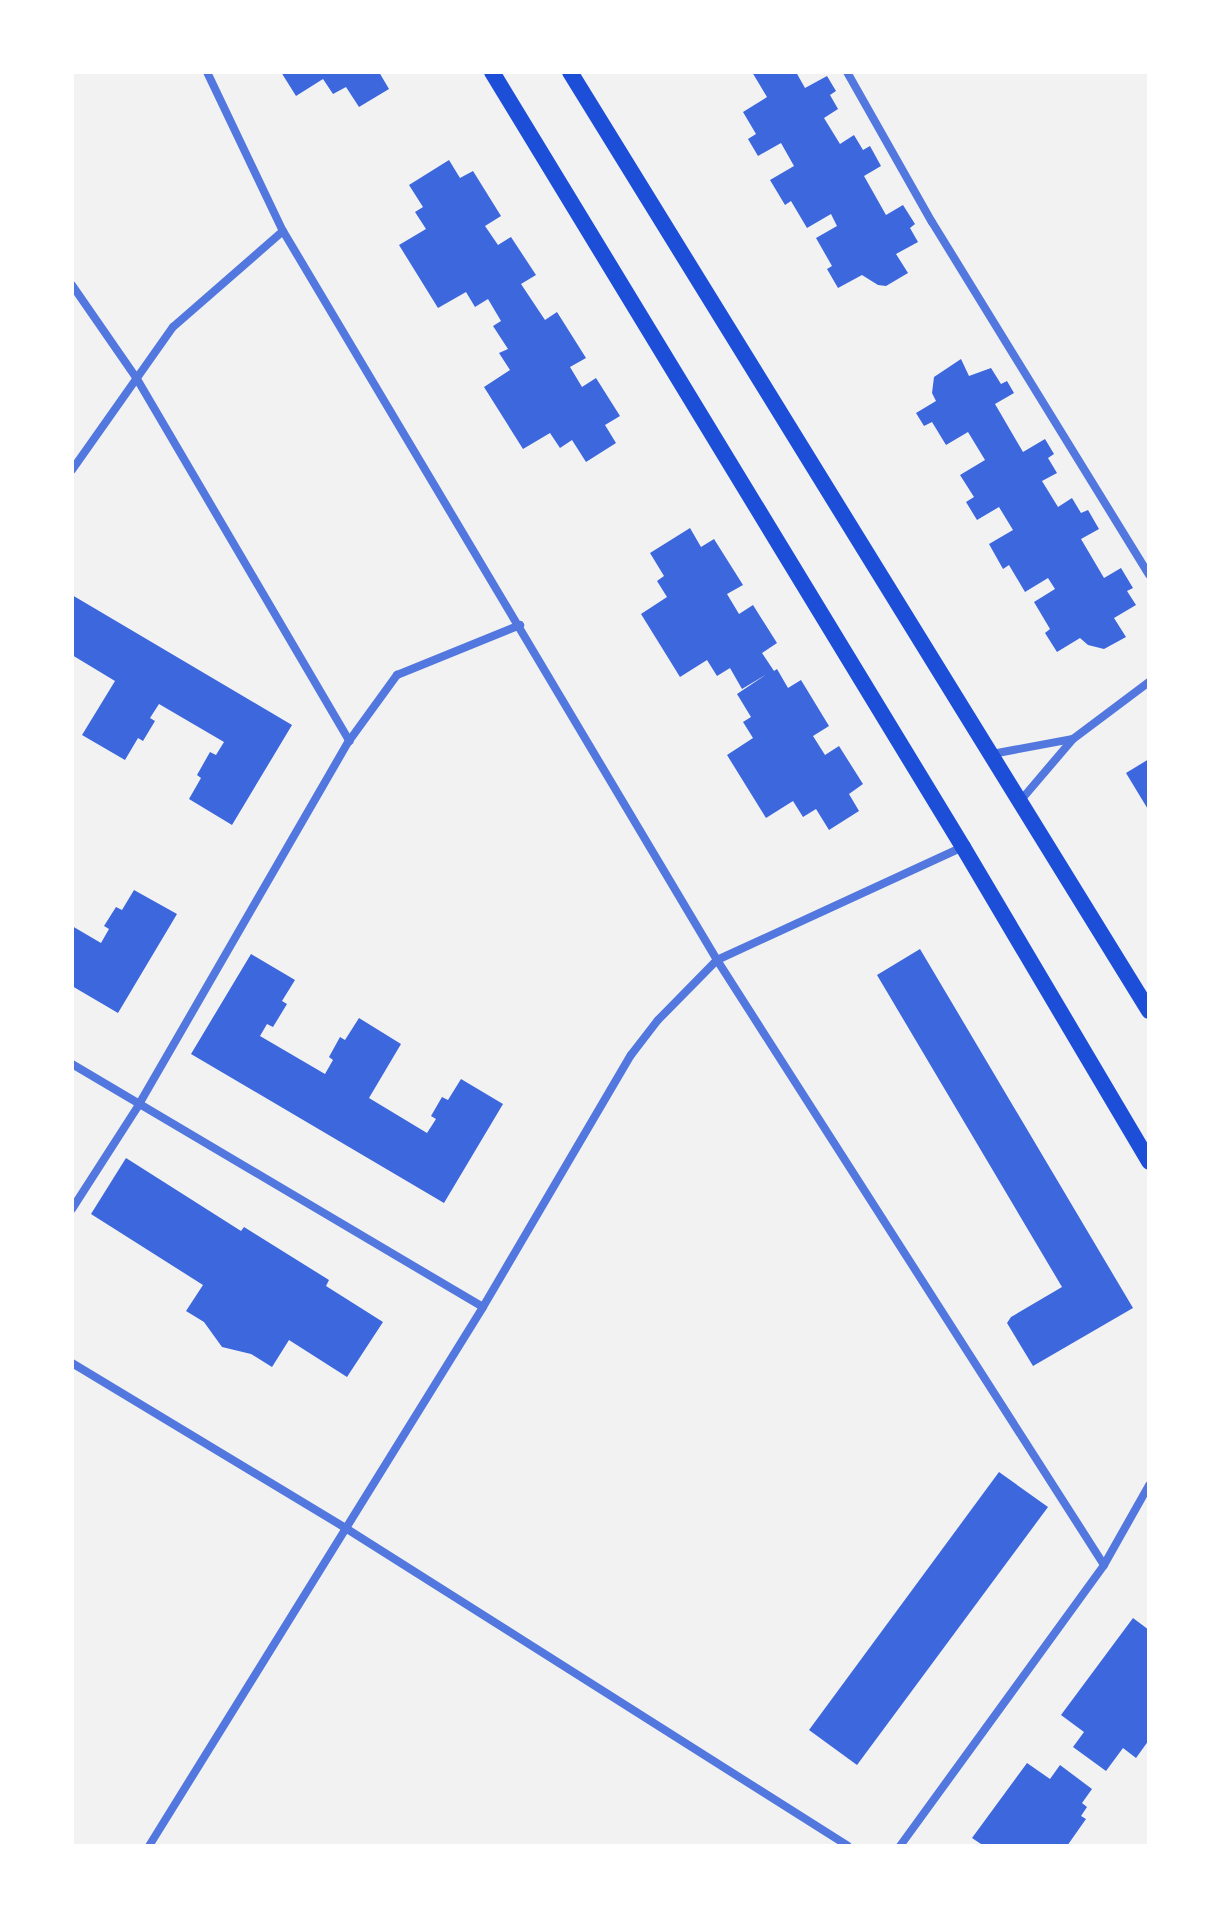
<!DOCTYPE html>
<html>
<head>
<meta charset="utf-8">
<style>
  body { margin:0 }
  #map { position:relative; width:1221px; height:1918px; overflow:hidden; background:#f2f2f2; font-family:"Asap Condensed",sans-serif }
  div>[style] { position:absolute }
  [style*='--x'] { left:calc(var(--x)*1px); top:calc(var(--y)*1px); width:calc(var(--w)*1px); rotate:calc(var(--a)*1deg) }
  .building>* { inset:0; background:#3d67dc }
  .minor>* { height:8px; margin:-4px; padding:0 4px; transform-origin:4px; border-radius:4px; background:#5277de }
  .secondary>* { height:16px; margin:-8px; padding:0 8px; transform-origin:8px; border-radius:8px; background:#1d4ed8 }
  span { translate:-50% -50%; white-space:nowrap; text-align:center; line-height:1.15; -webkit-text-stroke:6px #fff; paint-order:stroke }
  .frame { position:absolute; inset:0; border:74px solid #fff; pointer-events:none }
</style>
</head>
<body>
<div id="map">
  <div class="building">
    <div style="clip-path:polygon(281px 72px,379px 72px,389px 89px,359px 107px,346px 87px,333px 94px,323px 79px,296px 96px)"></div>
    <div style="clip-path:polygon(752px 72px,796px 72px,805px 88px,827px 76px,836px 91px,830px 95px,838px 109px,824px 118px,840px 144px,854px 135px,863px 150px,870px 146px,881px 166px,864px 176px,886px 215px,903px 205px,915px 224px,910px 228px,918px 242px,896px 254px,908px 273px,886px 286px,878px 285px,862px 275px,838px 288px,827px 269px,832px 266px,816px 238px,837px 226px,831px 214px,807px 228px,791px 201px,785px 205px,770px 180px,794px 166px,781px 143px,758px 156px,748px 139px,756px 134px,743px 112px,767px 97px)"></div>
    <div style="clip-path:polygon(449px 160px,460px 178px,473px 171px,501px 216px,485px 226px,498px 245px,511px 237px,536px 275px,521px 284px,545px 320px,557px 312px,586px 358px,570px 367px,582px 387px,596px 378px,620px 416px,605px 425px,616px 443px,586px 462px,572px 440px,560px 448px,550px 433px,523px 449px,484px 387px,510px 370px,499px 353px,508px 349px,493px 326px,501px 321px,488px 299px,475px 307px,466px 292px,438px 308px,399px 245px,426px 229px,415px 212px,423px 207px,409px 185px)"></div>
    <div style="clip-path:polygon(961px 359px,969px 376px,991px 368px,1001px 384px,1007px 381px,1014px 393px,995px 404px,1023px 452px,1045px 439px,1054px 454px,1048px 458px,1057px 473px,1042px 481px,1058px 507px,1072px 498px,1081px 513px,1088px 510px,1099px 529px,1081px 539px,1104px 578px,1121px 568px,1133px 588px,1127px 591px,1136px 605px,1114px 618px,1126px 637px,1104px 649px,1088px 645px,1080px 638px,1057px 652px,1045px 633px,1050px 629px,1034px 602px,1055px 589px,1048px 578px,1025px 592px,1009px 565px,1003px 569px,989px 544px,1013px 530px,999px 507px,977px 520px,966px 502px,974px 497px,960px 475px,985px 460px,968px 432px,946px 445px,932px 422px,924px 426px,916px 413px,936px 401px,932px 393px,934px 377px)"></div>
    <div style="clip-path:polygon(690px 528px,701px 547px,714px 539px,743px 585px,727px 594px,739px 614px,753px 605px,777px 643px,762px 653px,774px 671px,777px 669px,788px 688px,801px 680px,829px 726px,813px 736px,825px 755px,839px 746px,863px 784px,849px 794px,859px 811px,829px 830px,816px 809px,803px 817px,793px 801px,766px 818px,727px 755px,753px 738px,743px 722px,751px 717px,737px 694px,767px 674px,742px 689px,730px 668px,717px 676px,707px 660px,680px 677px,641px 614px,667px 597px,657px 581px,664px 576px,650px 553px)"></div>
    <div style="clip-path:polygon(72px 595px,292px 725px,232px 825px,189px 799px,201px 778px,197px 775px,210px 752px,216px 755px,224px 742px,159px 704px,150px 718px,155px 721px,143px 741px,138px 738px,125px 760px,82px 735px,115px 681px,72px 655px)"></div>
    <div style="clip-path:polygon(1149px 759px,1149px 811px,1126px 773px)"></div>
    <div style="clip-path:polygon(134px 890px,177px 914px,118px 1013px,72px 986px,72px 926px,101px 943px,109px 929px,104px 926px,116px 907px,122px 910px)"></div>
    <div style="clip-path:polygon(920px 949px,1133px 1308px,1033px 1366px,1007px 1323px,1011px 1317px,1062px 1287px,877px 975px)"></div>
    <div style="clip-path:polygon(251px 954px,295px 980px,282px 1001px,287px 1004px,273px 1027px,267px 1024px,260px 1036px,325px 1074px,333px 1060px,329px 1057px,340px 1037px,345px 1040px,359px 1018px,401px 1044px,369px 1098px,427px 1133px,436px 1119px,431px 1116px,442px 1097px,448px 1100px,461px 1079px,503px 1104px,444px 1203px,191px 1054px)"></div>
    <div style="clip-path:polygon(126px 1158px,241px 1231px,244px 1227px,329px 1280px,326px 1286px,383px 1322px,347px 1377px,289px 1340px,272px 1367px,251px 1354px,222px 1347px,204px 1322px,186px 1311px,203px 1285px,91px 1214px)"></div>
    <div style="clip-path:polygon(999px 1472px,1048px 1507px,857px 1765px,809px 1730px)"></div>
    <div style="clip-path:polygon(1133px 1618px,1149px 1630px,1149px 1740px,1136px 1758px,1123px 1748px,1106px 1771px,1073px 1747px,1084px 1732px,1061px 1715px)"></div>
    <div style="clip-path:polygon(1027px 1763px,1050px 1779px,1060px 1765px,1092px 1789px,1082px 1803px,1087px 1807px,1081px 1816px,1086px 1819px,1067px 1846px,984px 1846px,972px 1838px)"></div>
  </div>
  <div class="minor">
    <div style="--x:207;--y:72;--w:176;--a:64.5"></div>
    <div style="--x:283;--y:231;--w:848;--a:59.23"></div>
    <div style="--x:717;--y:960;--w:718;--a:57.39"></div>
    <div style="--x:847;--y:72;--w:172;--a:60.5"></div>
    <div style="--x:932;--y:222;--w:414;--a:58.4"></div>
    <div style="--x:72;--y:285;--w:114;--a:55.3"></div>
    <div style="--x:137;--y:379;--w:420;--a:59.6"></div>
    <div style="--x:72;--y:470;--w:175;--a:-54.8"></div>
    <div style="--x:173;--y:327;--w:146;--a:-41.1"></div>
    <div style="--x:992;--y:754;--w:81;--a:-10.6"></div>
    <div style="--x:1021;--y:800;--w:80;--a:-49.6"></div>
    <div style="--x:1073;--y:739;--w:95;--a:-36.9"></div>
    <div style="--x:72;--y:1064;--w:477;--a:30.6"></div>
    <div style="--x:72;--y:1209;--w:122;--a:-57.3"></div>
    <div style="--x:138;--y:1106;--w:422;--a:-60"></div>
    <div style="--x:349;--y:741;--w:82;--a:-54"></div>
    <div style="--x:397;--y:675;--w:133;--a:-22.1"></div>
    <div style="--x:72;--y:1363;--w:318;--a:31.1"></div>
    <div style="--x:344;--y:1527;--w:596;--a:32.33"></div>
    <div style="--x:149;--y:1846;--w:634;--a:-58.21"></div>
    <div style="--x:483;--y:1307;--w:292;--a:-59.6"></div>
    <div style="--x:631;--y:1055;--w:44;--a:-52.4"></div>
    <div style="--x:658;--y:1020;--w:84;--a:-45.5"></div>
    <div style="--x:717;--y:960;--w:271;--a:-24.7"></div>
    <div style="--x:900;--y:1846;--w:347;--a:-54"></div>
    <div style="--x:1104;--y:1565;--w:92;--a:-60.6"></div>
  </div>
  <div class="secondary">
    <div style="--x:492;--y:72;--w:907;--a:58.71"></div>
    <div style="--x:963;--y:847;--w:366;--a:59.4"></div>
    <div style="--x:570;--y:72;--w:1103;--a:58.34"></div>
  </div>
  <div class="frame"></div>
</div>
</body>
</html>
